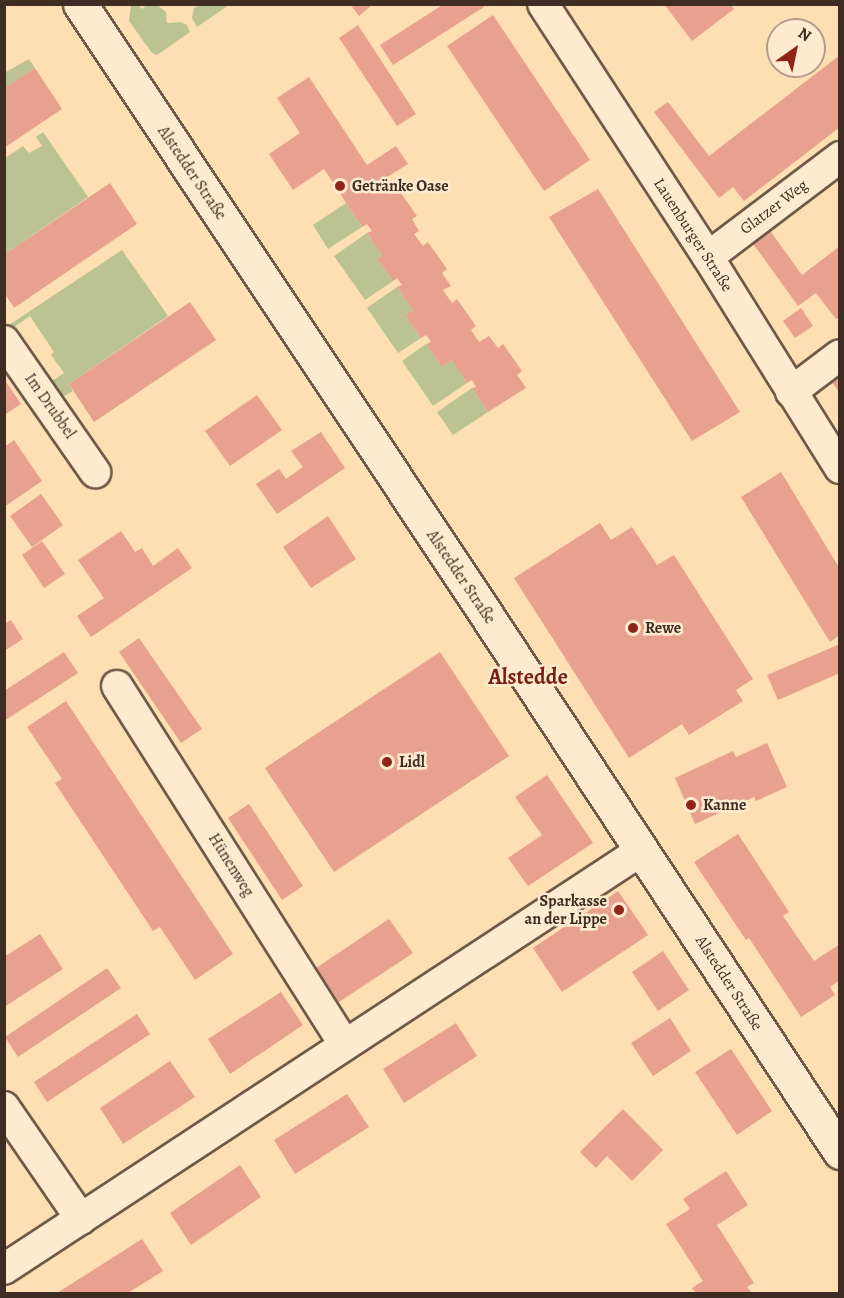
<!DOCTYPE html>
<html>
<head>
<meta charset="utf-8">
<style>
  body { margin:0 }
  #map { position:relative; width:844px; height:1298px; overflow:hidden; background:#fedfb3; font-family:Alegreya,serif }
  div>[style] { position:absolute }
  [style*='--x'] { left:calc(var(--x)*1px); top:calc(var(--y)*1px); width:calc(var(--w)*1px); rotate:calc(var(--a)*1deg) }
  .green>* { inset:0; background:#bac391 }
  .building>* { inset:0; background:#e8a18f }
  .roads { filter:drop-shadow(2px 0 #6f5a48) drop-shadow(-2px 0 #6f5a48) drop-shadow(0 2px #6f5a48) drop-shadow(0 -2px #6f5a48) }
  .minor>* { height:30px; margin:-15px; padding:0 15px; transform-origin:15px; border-radius:15px; background:#feeace }
  .tertiary>* { height:33px; margin:-16.5px; padding:0 16.5px; transform-origin:16.5px; border-radius:16.5px; background:#feeace }
  .dots>* { width:16px; height:16px; translate:-50% -50%; box-sizing:border-box; border:3px solid #feeace; border-radius:50% }
  span { translate:-50% -50%; white-space:nowrap; text-align:center; line-height:1.15; -webkit-text-stroke:5px #feeace; paint-order:stroke }
  .street-label { font-size:16px; color:#3f2d24 }
  .poi-label { font-size:16px; color:#3f2d24; font-weight:700 }
  .left { translate:0 -50%; text-align:left }
  .right { translate:-100% -50%; text-align:right }
  .district-label { font-size:22px; color:#7a1f14; font-weight:700 }
  .frame { position:absolute; inset:0; border:6px solid #3f2d24; pointer-events:none }
  .north { position:absolute; left:766px; top:18px; width:60px; height:60px; box-sizing:border-box; background:#feeace; border:2px solid #b29e8a; border-radius:50%; rotate:33deg; font-size:16px; font-weight:700; line-height:24px; text-align:center; color:#3f2d24 }
  .north::after { content:''; display:block; margin:auto; width:21px; height:27px; background:#8f2418; clip-path:polygon(50% 0,100% 100%,50% 72%,0 100%) }
</style>
</head>
<body>
<div id="map">
  <div class="green">
    <div style="clip-path:polygon(125px 5px,138px 5px,142px 9px,147px 5px,157px 5px,166px 12px,167px 23px,181px 22px,187px 25px,190px 32px,157px 55px,152px 53px,129px 21px,131px 6px)"></div>
    <div style="clip-path:polygon(200px 5px,200px 4px,229px 5px,197px 27px,192px 18px,194px 8px)"></div>
    <div style="clip-path:polygon(29px 59px,35px 68px,5px 88px,4px 73px)"></div>
    <div style="clip-path:polygon(43px 132px,88px 197px,5px 254px,5px 158px,23px 146px,29px 153px,42px 146px,36px 137px)"></div>
    <div style="clip-path:polygon(346px 203px,362px 227px,328px 249px,313px 225px)"></div>
    <div style="clip-path:polygon(367px 233px,382px 255px,377px 259px,393px 281px,365px 300px,334px 256px)"></div>
    <div style="clip-path:polygon(122px 250px,168px 316px,69px 384px,73px 391px,58px 400px,49px 383px,64px 373px,51px 355px,54px 352px,30px 316px,11px 329px,9px 325px)"></div>
    <div style="clip-path:polygon(397px 287px,413px 310px,405px 315px,421px 338px,398px 353px,367px 308px)"></div>
    <div style="clip-path:polygon(426px 344px,442px 367px,452px 360px,467px 383px,433px 406px,402px 361px)"></div>
    <div style="clip-path:polygon(472px 388px,488px 412px,453px 435px,437px 412px)"></div>
  </div>
  <div class="building">
    <div style="clip-path:polygon(350px 4px,373px 4px,359px 16px)"></div>
    <div style="clip-path:polygon(444px 4px,482px 4px,484px 7px,393px 65px,380px 45px)"></div>
    <div style="clip-path:polygon(664px 4px,730px 4px,734px 9px,692px 41px)"></div>
    <div style="clip-path:polygon(493px 15px,590px 160px,544px 191px,447px 46px)"></div>
    <div style="clip-path:polygon(358px 25px,416px 114px,397px 126px,339px 38px)"></div>
    <div style="clip-path:polygon(840px 55px,840px 127px,744px 201px,733px 187px,719px 198px,654px 112px,668px 102px,709px 156px)"></div>
    <div style="clip-path:polygon(35px 68px,62px 109px,4px 148px,4px 88px)"></div>
    <div style="clip-path:polygon(309px 77px,367px 165px,396px 146px,408px 164px,384px 179px,393px 192px,398px 189px,417px 216px,412px 219px,419px 231px,414px 234px,423px 246px,428px 242px,447px 269px,442px 273px,451px 286px,443px 290px,452px 303px,457px 299px,476px 326px,471px 330px,479px 342px,489px 336px,498px 348px,503px 344px,522px 371px,517px 375px,526px 388px,488px 412px,472px 388px,476px 387px,472px 380px,467px 383px,452px 360px,442px 367px,426px 344px,431px 342px,426px 335px,421px 338px,405px 315px,413px 310px,397px 287px,402px 285px,399px 281px,397px 278px,393px 281px,377px 259px,382px 255px,367px 233px,372px 231px,367px 224px,362px 227px,324px 169px,293px 190px,269px 154px,300px 133px,277px 98px)"></div>
    <div style="clip-path:polygon(110px 183px,137px 224px,14px 308px,5px 294px,5px 254px)"></div>
    <div style="clip-path:polygon(598px 189px,740px 412px,692px 441px,549px 217px)"></div>
    <div style="clip-path:polygon(766px 225px,802px 275px,840px 246px,840px 317px,836px 319px,816px 293px,798px 306px,749px 238px)"></div>
    <div style="clip-path:polygon(190px 302px,216px 340px,94px 422px,69px 384px)"></div>
    <div style="clip-path:polygon(801px 308px,813px 326px,795px 338px,783px 321px)"></div>
    <div style="clip-path:polygon(840px 360px,840px 393px,824px 372px)"></div>
    <div style="clip-path:polygon(4px 379px,21px 404px,4px 415px)"></div>
    <div style="clip-path:polygon(257px 395px,282px 430px,230px 466px,205px 431px)"></div>
    <div style="clip-path:polygon(321px 432px,345px 468px,277px 514px,256px 484px,279px 469px,286px 479px,303px 467px,291px 451px)"></div>
    <div style="clip-path:polygon(14px 440px,42px 481px,4px 507px,4px 447px)"></div>
    <div style="clip-path:polygon(781px 472px,840px 569px,840px 635px,830px 642px,741px 497px)"></div>
    <div style="clip-path:polygon(41px 494px,63px 525px,32px 547px,10px 516px)"></div>
    <div style="clip-path:polygon(328px 516px,356px 559px,311px 588px,283px 547px)"></div>
    <div style="clip-path:polygon(600px 523px,611px 540px,632px 527px,657px 565px,674px 555px,753px 679px,736px 690px,743px 701px,689px 735px,682px 724px,629px 758px,514px 578px)"></div>
    <div style="clip-path:polygon(121px 531px,135px 552px,142px 548px,153px 566px,178px 548px,192px 568px,91px 637px,77px 616px,104px 598px,78px 560px)"></div>
    <div style="clip-path:polygon(42px 541px,65px 574px,44px 588px,22px 555px)"></div>
    <div style="clip-path:polygon(11px 620px,23px 639px,4px 651px,4px 624px)"></div>
    <div style="clip-path:polygon(139px 638px,202px 729px,181px 743px,119px 652px)"></div>
    <div style="clip-path:polygon(840px 644px,840px 673px,778px 700px,767px 675px)"></div>
    <div style="clip-path:polygon(64px 652px,78px 673px,4px 721px,4px 691px)"></div>
    <div style="clip-path:polygon(440px 652px,509px 756px,334px 872px,265px 768px)"></div>
    <div style="clip-path:polygon(66px 701px,233px 954px,195px 980px,160px 927px,153px 931px,55px 783px,62px 779px,27px 727px)"></div>
    <div style="clip-path:polygon(767px 743px,787px 787px,756px 801px,754px 797px,695px 824px,675px 778px,733px 751px,736px 757px)"></div>
    <div style="clip-path:polygon(547px 775px,593px 843px,528px 886px,508px 858px,542px 835px,515px 797px)"></div>
    <div style="clip-path:polygon(249px 804px,303px 886px,282px 900px,228px 818px)"></div>
    <div style="clip-path:polygon(738px 834px,789px 912px,783px 916px,814px 961px,840px 944px,840px 980px,830px 987px,835px 995px,801px 1017px,749px 938px,746px 940px,694px 862px)"></div>
    <div style="clip-path:polygon(618px 891px,648px 935px,562px 992px,533px 948px)"></div>
    <div style="clip-path:polygon(389px 919px,413px 953px,339px 1002px,316px 968px)"></div>
    <div style="clip-path:polygon(40px 934px,63px 969px,4px 1007px,4px 957px)"></div>
    <div style="clip-path:polygon(663px 951px,689px 990px,658px 1011px,632px 972px)"></div>
    <div style="clip-path:polygon(107px 968px,121px 988px,18px 1057px,5px 1037px)"></div>
    <div style="clip-path:polygon(281px 992px,303px 1025px,230px 1074px,208px 1039px)"></div>
    <div style="clip-path:polygon(137px 1014px,150px 1034px,47px 1102px,34px 1082px)"></div>
    <div style="clip-path:polygon(670px 1018px,691px 1051px,653px 1076px,631px 1043px)"></div>
    <div style="clip-path:polygon(456px 1023px,477px 1056px,404px 1103px,383px 1069px)"></div>
    <div style="clip-path:polygon(731px 1049px,772px 1111px,737px 1135px,695px 1072px)"></div>
    <div style="clip-path:polygon(170px 1061px,195px 1097px,123px 1144px,100px 1108px)"></div>
    <div style="clip-path:polygon(347px 1094px,369px 1127px,295px 1174px,274px 1140px)"></div>
    <div style="clip-path:polygon(623px 1109px,663px 1150px,632px 1181px,607px 1156px,596px 1168px,580px 1152px)"></div>
    <div style="clip-path:polygon(240px 1165px,261px 1197px,191px 1245px,170px 1213px)"></div>
    <div style="clip-path:polygon(726px 1171px,748px 1205px,717px 1225px,754px 1283px,747px 1287px,752px 1293px,696px 1293px,692px 1288px,703px 1281px,666px 1224px,690px 1209px,683px 1199px)"></div>
    <div style="clip-path:polygon(142px 1239px,163px 1271px,128px 1293px,57px 1293px)"></div>
  </div>
  <div class="roads">
    <div class="minor">
      <div style="--x:543;--y:4;--w:302;--a:56.9"></div>
      <div style="--x:708;--y:257;--w:249;--a:58"></div>
      <div style="--x:708;--y:257;--w:166;--a:-37.1"></div>
      <div style="--x:4;--y:341;--w:160;--a:55.2"></div>
      <div style="--x:791;--y:392;--w:61;--a:-37.1"></div>
      <div style="--x:117;--y:686;--w:424;--a:57.6"></div>
      <div style="--x:4;--y:1107;--w:136;--a:55.5"></div>
      <div style="--x:4;--y:1269;--w:763;--a:-33.29"></div>
    </div>
    <div class="tertiary">
      <div style="--x:80;--y:4;--w:715;--a:56.35"></div>
      <div style="--x:476;--y:599;--w:662;--a:56.65"></div>
    </div>
  </div>
  <div class="dots">
    <div style="left:340px;top:186px;background:#8f2418"></div>
    <div style="left:633px;top:628px;background:#8f2418"></div>
    <div style="left:387px;top:762px;background:#8f2418"></div>
    <div style="left:691px;top:805px;background:#8f2418"></div>
    <div style="left:619px;top:910px;background:#8f2418"></div>
  </div>
  <div class="street-label">
    <span style="left:192px;top:173px;rotate:56deg">Alstedder Straße</span>
    <span style="left:774px;top:207px;rotate:-37deg">Glatzer Weg</span>
    <span style="left:693px;top:235px;rotate:57deg">Lauenburger Straße</span>
    <span style="left:50px;top:406px;rotate:55deg">Im Drubbel</span>
    <span style="left:461px;top:577px;rotate:56deg">Alstedder Straße</span>
    <span style="left:231px;top:865px;rotate:58deg">Hünenweg</span>
    <span style="left:729px;top:983px;rotate:57deg">Alstedder Straße</span>
  </div>
  <div class="poi-label">
    <span class="left" style="left:352px;top:186px">Getränke Oase</span>
    <span class="left" style="left:645px;top:628px">Rewe</span>
    <span class="left" style="left:399px;top:762px">Lidl</span>
    <span class="left" style="left:703px;top:805px">Kanne</span>
    <span class="right" style="left:607px;top:910px">Sparkasse<br>an der Lippe</span>
  </div>
  <div class="district-label">
    <span style="left:528px;top:678px">Alstedde</span>
  </div>
  <div class="frame"></div>
  <div class="north">N</div>
</div>
</body>
</html>
